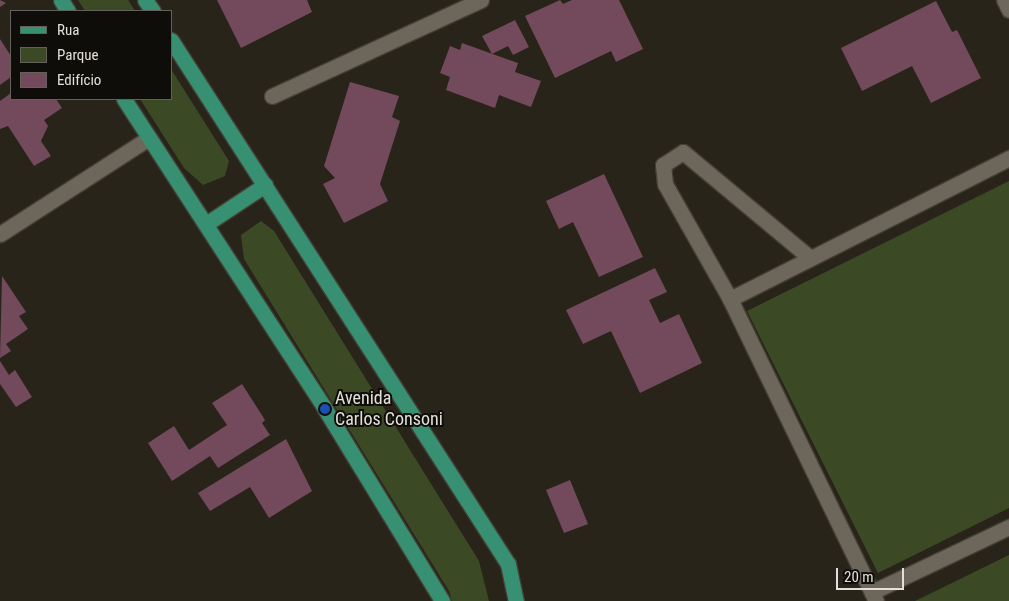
<!DOCTYPE html>
<html>
<head>
<meta charset="utf-8">
<style>
  body { margin:0 }
  #map { position:relative; width:1009px; height:601px; overflow:hidden; background:#292419; font-family:"Roboto Condensed",sans-serif }
  div>[style] { position:absolute }
  [style*='--x'] { left:calc(var(--x)*1px); top:calc(var(--y)*1px); width:calc(var(--w)*1px); rotate:calc(var(--a)*1deg) }
  .green>* { inset:0; background:#3c4925 }
  .building>* { inset:0; background:#73495c }
  .roads { filter:drop-shadow(1px 0 #434037) drop-shadow(-1px 0 #434037) drop-shadow(0 1px #434037) drop-shadow(0 -1px #434037) }
  .minor>* { height:15px; margin:-7.5px; padding:0 7.5px; transform-origin:7.5px; border-radius:7.5px; background:#6c675a }
  .major>* { height:15px; margin:-7.5px; padding:0 7.5px; transform-origin:7.5px; border-radius:7.5px; background:#389073 }
  .dots>* { width:14px; height:14px; translate:-50% -50%; box-sizing:border-box; border:2px solid #0f0d09; border-radius:50% }
  span { translate:-50% -50%; white-space:nowrap; text-align:center; line-height:1.15; -webkit-text-stroke:4px #0f0d09; paint-order:stroke }
  .poi-label { font-size:18px; color:#e3e0d9 }
  .left { translate:0 -50%; text-align:left }
  .legend { position:absolute; left:10px; top:10px; width:162px; height:90px; box-sizing:border-box; background:#0f0d09; border:1px solid #64615c; margin:0; padding:6px 9px; list-style:none; font-size:15px; color:#e3e0d9 }
  .legend li { display:flex; align-items:center; gap:10px; height:25px }
  .legend b { width:25px; border:1px solid #64615c }
  .scale { position:absolute; left:836px; top:568px; width:68px; height:22px; box-sizing:border-box; border:2px solid #e3e0d9; border-top:0; padding-left:6px; font-size:15px; line-height:18px; white-space:nowrap; color:#e3e0d9; -webkit-text-stroke:4px #0f0d09; paint-order:stroke }
</style>
</head>
<body>
<div id="map">
  <div class="green">
    <div style="clip-path:polygon(78px 0,128px 0,135px 11px,85px 11px)"></div>
    <div style="clip-path:polygon(171px 69px,229px 161px,225px 176px,203px 185px,184px 168px,140px 99px,171px 99px)"></div>
    <div style="clip-path:polygon(1009px 181px,1009px 508px,878px 573px,747px 311px)"></div>
    <div style="clip-path:polygon(261px 221px,274px 231px,479px 561px,489px 601px,452px 601px,449px 591px,244px 259px,241px 235px)"></div>
    <div style="clip-path:polygon(1009px 555px,1009px 601px,915px 601px)"></div>
  </div>
  <div class="building">
    <div style="clip-path:polygon(0 0,6px 3px,0 7px)"></div>
    <div style="clip-path:polygon(217px 0,307px 0,312px 12px,241px 48px)"></div>
    <div style="clip-path:polygon(560px 0,563px 4px,572px 0,619px 0,643px 49px,616px 62px,611px 51px,555px 78px,525px 16px)"></div>
    <div style="clip-path:polygon(936px 1px,952px 32px,957px 30px,981px 78px,931px 103px,912px 66px,862px 91px,841px 48px)"></div>
    <div style="clip-path:polygon(515px 20px,529px 47px,513px 55px,508px 46px,492px 54px,482px 36px)"></div>
    <div style="clip-path:polygon(0 39px,11px 56px,11px 77px,0 85px)"></div>
    <div style="clip-path:polygon(462px 43px,518px 63px,515px 72px,541px 81px,531px 107px,499px 95px,495px 108px,446px 90px,450px 77px,440px 73px,450px 46px,460px 50px)"></div>
    <div style="clip-path:polygon(350px 82px,399px 96px,392px 117px,400px 121px,380px 184px,388px 201px,344px 223px,323px 184px,335px 178px,324px 166px)"></div>
    <div style="clip-path:polygon(11px 93px,11px 99px,56px 99px,62px 108px,44px 120px,48px 126px,41px 141px,51px 156px,34px 166px,8px 126px,0 129px,0 101px)"></div>
    <div style="clip-path:polygon(604px 174px,643px 257px,599px 277px,573px 222px,559px 229px,546px 201px)"></div>
    <div style="clip-path:polygon(655px 268px,667px 292px,649px 300px,660px 323px,679px 314px,702px 363px,640px 393px,611px 331px,583px 344px,566px 310px)"></div>
    <div style="clip-path:polygon(2px 276px,26px 312px,19px 316px,28px 329px,6px 344px,11px 351px,0 358px)"></div>
    <div style="clip-path:polygon(0 361px,9px 375px,15px 370px,32px 397px,16px 407px,0 384px)"></div>
    <div style="clip-path:polygon(242px 384px,265px 420px,262px 423px,270px 435px,218px 468px,210px 456px,172px 481px,148px 443px,174px 426px,189px 450px,227px 425px,212px 403px)"></div>
    <div style="clip-path:polygon(286px 439px,312px 491px,269px 518px,250px 487px,210px 511px,198px 493px)"></div>
    <div style="clip-path:polygon(570px 480px,588px 524px,564px 533px,546px 490px)"></div>
  </div>
  <div class="roads">
    <div class="minor">
      <div style="--x:1004;--y:0;--w:11;--a:63"></div>
      <div style="--x:272;--y:96;--w:230;--a:-24.7"></div>
      <div style="--x:0;--y:234;--w:177;--a:-32.8"></div>
      <div style="--x:809;--y:257;--w:164;--a:-140.2"></div>
      <div style="--x:683;--y:152;--w:24;--a:147"></div>
      <div style="--x:663;--y:165;--w:19;--a:84"></div>
      <div style="--x:665;--y:184;--w:132;--a:60.5"></div>
      <div style="--x:730;--y:299;--w:335;--a:64.2"></div>
      <div style="--x:730;--y:299;--w:313;--a:-26.8"></div>
      <div style="--x:872;--y:592;--w:152;--a:-25.4"></div>
    </div>
    <div class="major">
      <div style="--x:61;--y:0;--w:13;--a:58"></div>
      <div style="--x:145;--y:0;--w:14;--a:54"></div>
      <div style="--x:171;--y:40;--w:623;--a:57.25"></div>
      <div style="--x:508;--y:564;--w:38;--a:78"></div>
      <div style="--x:124;--y:99;--w:369;--a:57"></div>
      <div style="--x:325;--y:409;--w:225;--a:58.6"></div>
      <div style="--x:206;--y:224;--w:71;--a:-33.5"></div>
    </div>
  </div>
  <div class="dots">
    <div style="left:325px;top:409px;background:#1a4fb4"></div>
  </div>
  <div class="poi-label">
    <span class="left" style="left:335px;top:409px">Avenida<br>Carlos Consoni</span>
  </div>
  <ul class="legend">
  <li><b style="height:6px;background:#389073"></b>Rua</li>
  <li><b style="height:14px;background:#3c4925"></b>Parque</li>
  <li><b style="height:14px;background:#73495c"></b>Edifício</li>
  </ul>
  <div class="scale">20 m</div>
</div>
</body>
</html>
